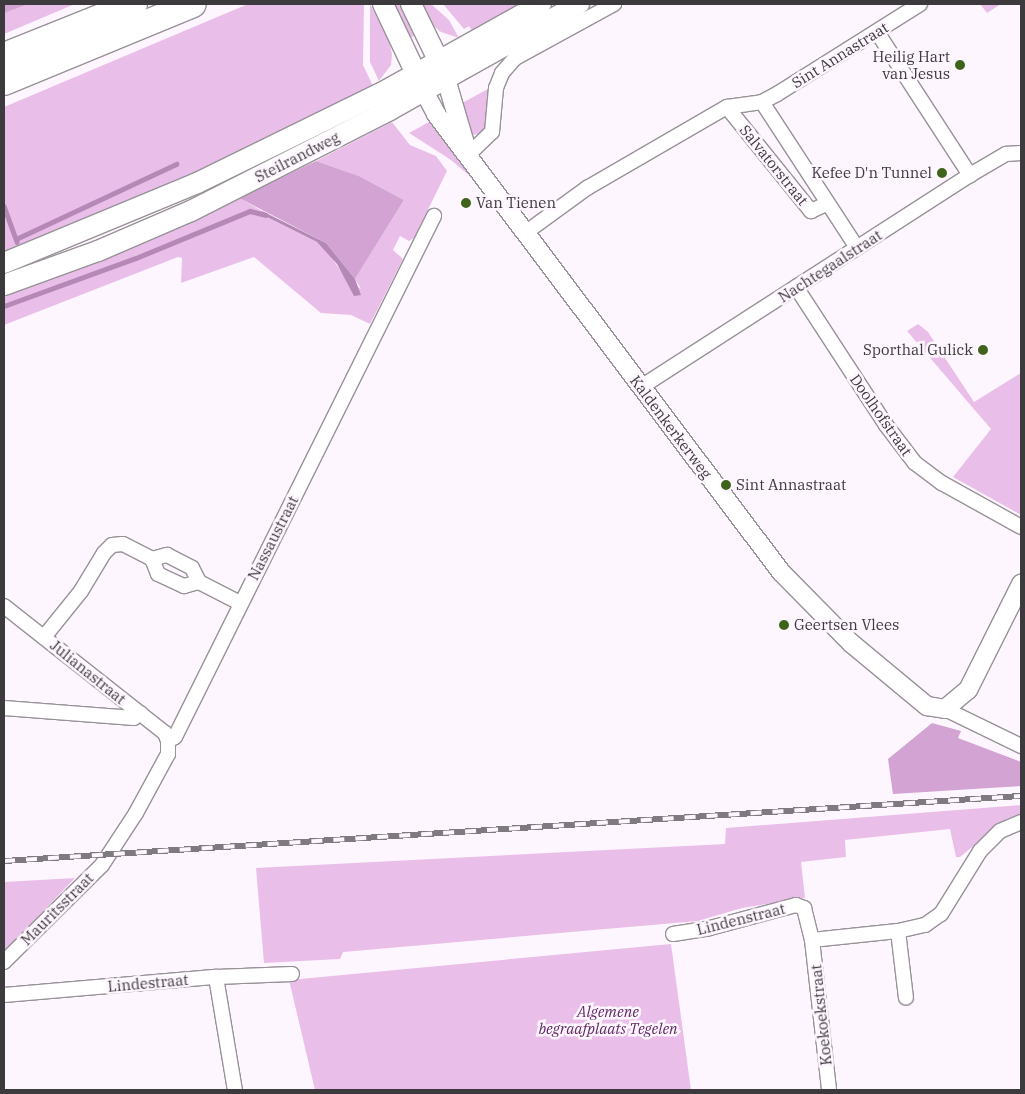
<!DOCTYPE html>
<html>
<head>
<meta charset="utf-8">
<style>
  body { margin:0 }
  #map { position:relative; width:1025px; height:1094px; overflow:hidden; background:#fef6fe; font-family:"IBM Plex Serif",serif }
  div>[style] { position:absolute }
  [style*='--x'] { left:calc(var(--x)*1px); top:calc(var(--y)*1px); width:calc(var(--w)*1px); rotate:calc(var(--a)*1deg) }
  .green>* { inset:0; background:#e9bfea }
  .forest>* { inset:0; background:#d2a3d3 }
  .water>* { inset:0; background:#b588b6 }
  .stream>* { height:4.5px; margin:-2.25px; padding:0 2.25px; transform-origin:2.25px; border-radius:2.25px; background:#b588b6 }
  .roads { filter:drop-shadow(1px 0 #989298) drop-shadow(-1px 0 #989298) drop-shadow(0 1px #989298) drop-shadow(0 -1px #989298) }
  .minor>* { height:14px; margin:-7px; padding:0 7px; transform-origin:7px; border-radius:7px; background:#fff }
  .tertiary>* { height:18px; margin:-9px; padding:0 9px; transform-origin:9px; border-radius:9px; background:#fff }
  .secondary>* { height:20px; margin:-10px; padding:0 10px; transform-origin:10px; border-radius:10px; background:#fff }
  .motorway>* { height:26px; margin:-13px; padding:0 13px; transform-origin:13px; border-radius:13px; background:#fff }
  .rail>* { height:5.5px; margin-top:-2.75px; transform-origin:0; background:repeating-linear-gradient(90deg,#fef6fe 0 11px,#7f7a7f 0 22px); box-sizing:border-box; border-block:1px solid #7f7a7f }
  .dots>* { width:14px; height:14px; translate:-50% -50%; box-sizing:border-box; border:2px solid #fef6fe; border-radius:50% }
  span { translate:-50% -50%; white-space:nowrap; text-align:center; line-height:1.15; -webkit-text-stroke:5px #fef6fe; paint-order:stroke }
  .street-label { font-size:15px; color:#3d3a3d }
  .poi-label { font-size:15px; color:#3d3a3d }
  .right { translate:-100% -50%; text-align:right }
  .left { translate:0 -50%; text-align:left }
  .park-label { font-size:15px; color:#612964; font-style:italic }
  .frame { position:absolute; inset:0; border:5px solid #3d3a3d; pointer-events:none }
</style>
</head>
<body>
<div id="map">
  <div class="green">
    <div style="clip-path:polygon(4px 4px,75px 4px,4px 34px)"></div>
    <div style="clip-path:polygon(248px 4px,364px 4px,363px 65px,373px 86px,226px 161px,4px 255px,4px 107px)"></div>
    <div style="clip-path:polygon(370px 4px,390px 43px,392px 55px,391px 65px,379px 81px,370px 62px)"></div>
    <div style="clip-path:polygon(395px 4px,406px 4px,422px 33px,409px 38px)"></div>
    <div style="clip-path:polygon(417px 4px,431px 4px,449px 20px,459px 38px,441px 32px,425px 19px)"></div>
    <div style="clip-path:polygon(443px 4px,529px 4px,474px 34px,469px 26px,464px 29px)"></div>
    <div style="clip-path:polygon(980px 4px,1001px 4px,987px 13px)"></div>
    <div style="clip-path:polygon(488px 89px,486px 132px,473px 135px,462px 103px)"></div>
    <div style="clip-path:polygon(392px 122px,410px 145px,436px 156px,447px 171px,414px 238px,409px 241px,400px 236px,393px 250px,403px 259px,370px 324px,351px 315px,321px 313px,254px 257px,181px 283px,182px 258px,178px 257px,4px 325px,4px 290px,239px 198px,262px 211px,261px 214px,317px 242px,328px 252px,346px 279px,361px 289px,355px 279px,404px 200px,359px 176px,316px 161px)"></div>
    <div style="clip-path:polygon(429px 122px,440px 133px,478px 183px,451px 160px,409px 133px)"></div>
    <div style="clip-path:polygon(918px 324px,928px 332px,974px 402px,1021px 373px,1021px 515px,953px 477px,991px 429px,907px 331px)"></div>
    <div style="clip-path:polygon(1021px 805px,1021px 814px,1006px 819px,960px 857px,956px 857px,950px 829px,845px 840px,846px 857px,801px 862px,805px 898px,742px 908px,698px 921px,343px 952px,340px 959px,264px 963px,256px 868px,725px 844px,726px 828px)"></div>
    <div style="clip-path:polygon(75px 878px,31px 924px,4px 952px,4px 882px)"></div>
    <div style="clip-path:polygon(671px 944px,691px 1090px,315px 1090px,289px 980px)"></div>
  </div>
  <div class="forest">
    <div style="clip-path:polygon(4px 4px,28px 4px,4px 13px)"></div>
    <div style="clip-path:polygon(316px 161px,359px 176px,404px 200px,355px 279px,326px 243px,239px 198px)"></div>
    <div style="clip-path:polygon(932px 723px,961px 731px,958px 738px,1021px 762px,1021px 786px,893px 794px,888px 759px)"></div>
  </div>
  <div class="water">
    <div style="clip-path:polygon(262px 211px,326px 243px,355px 279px,361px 295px,354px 296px,337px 264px,317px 242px,261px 214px)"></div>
  </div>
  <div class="stream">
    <div style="--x:4;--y:206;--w:38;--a:70"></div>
    <div style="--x:16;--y:239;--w:177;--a:-25.1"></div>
    <div style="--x:4;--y:306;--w:140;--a:-20"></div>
    <div style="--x:136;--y:258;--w:123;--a:-22.4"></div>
    <div style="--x:250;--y:211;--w:16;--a:14"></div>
  </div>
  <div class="roads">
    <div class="minor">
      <div style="--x:877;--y:32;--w:171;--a:57"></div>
      <div style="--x:762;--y:102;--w:174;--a:56.9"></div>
      <div style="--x:727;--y:107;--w:134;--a:51.1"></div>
      <div style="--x:811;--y:211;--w:17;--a:-25"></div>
      <div style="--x:468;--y:155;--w:33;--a:-44"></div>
      <div style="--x:492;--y:132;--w:44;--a:-84.8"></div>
      <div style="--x:496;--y:88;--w:16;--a:-68"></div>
      <div style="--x:502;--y:73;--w:20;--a:-49"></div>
      <div style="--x:515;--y:58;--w:113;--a:-28.6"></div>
      <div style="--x:525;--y:233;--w:77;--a:-36"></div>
      <div style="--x:587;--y:188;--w:162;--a:-30.1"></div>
      <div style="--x:727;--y:107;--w:35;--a:-8"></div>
      <div style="--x:762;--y:102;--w:17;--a:-28"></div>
      <div style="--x:777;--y:94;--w:169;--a:-32.2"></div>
      <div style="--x:796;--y:287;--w:165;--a:56.9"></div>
      <div style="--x:886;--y:425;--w:48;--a:52.7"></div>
      <div style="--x:915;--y:463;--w:34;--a:37"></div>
      <div style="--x:942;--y:483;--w:90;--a:29.1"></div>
      <div style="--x:641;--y:387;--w:391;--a:-32.8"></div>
      <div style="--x:970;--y:175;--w:42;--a:-30.3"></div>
      <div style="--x:1006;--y:154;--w:15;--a:-4"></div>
      <div style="--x:152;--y:559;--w:16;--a:68"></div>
      <div style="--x:158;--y:574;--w:29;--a:25"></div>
      <div style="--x:184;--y:586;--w:16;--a:-15"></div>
      <div style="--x:4;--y:606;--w:205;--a:38.3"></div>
      <div style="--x:165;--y:733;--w:9;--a:69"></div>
      <div style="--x:168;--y:741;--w:13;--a:90"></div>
      <div style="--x:168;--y:754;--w:67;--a:118.5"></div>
      <div style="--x:136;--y:813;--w:62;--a:123.2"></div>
      <div style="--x:102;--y:865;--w:138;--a:135.3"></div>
      <div style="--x:44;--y:637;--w:59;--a:-51.2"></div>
      <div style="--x:81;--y:591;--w:44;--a:-58.8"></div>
      <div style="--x:104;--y:553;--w:11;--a:-45"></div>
      <div style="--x:112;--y:545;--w:11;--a:-5"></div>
      <div style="--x:123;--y:544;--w:33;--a:27"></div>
      <div style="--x:152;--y:559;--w:16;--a:-15"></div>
      <div style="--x:167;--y:555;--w:28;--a:27"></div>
      <div style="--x:192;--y:568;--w:16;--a:63"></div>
      <div style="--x:199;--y:582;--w:46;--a:27.1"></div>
      <div style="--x:4;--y:708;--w:130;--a:4.4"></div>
      <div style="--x:134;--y:718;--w:8;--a:-40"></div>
      <div style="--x:945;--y:709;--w:85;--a:26"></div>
      <div style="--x:168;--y:741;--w:8;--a:-30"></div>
      <div style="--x:175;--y:737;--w:582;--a:-63.57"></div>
      <div style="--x:898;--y:931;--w:67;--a:83.2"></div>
      <div style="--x:673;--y:934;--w:37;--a:-9"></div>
      <div style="--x:710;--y:928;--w:89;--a:-15"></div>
      <div style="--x:796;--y:905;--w:9;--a:21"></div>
      <div style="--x:804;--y:908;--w:33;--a:76"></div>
      <div style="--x:812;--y:940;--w:151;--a:83.5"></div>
      <div style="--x:812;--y:940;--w:86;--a:-6"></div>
      <div style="--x:898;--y:931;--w:28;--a:-13"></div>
      <div style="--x:925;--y:925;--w:19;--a:-35"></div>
      <div style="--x:941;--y:914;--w:74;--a:-58.2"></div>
      <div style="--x:980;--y:851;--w:28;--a:-45"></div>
      <div style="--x:1000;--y:831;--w:23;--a:-23"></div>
      <div style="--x:216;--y:977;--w:115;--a:80.5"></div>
      <div style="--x:4;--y:995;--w:213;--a:-4.9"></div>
      <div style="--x:216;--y:977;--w:76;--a:-2.3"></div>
    </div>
    <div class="tertiary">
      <div style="--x:446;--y:79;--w:71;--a:73.6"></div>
      <div style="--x:424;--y:91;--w:26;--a:62"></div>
      <div style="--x:436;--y:114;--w:573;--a:53.01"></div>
      <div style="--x:781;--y:572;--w:100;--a:45.4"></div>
      <div style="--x:851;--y:643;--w:99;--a:39.7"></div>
      <div style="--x:927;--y:706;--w:18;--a:9"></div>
      <div style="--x:945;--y:709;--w:30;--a:-40"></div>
      <div style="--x:968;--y:690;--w:119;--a:-63.4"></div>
    </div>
    <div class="secondary">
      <div style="--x:383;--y:4;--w:91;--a:64.6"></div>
      <div style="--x:411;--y:4;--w:76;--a:64.1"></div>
      <div style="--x:4;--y:263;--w:209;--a:-22.5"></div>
      <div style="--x:197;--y:183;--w:205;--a:-26.1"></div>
      <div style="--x:381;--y:93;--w:183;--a:-29.1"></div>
      <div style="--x:4;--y:285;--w:100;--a:-19.9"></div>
      <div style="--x:98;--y:251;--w:101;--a:-23.3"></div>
      <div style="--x:191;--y:211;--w:223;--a:-26.9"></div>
      <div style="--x:390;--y:110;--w:217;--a:-29.3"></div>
    </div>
    <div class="motorway">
      <div style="--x:4;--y:56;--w:140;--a:-21.8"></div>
      <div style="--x:4;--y:82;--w:204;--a:-22.4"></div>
    </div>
  </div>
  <div class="rail">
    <div style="--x:4;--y:861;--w:1019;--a:-3.66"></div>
  </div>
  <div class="dots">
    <div style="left:960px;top:65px;background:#40631b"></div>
    <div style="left:942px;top:173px;background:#40631b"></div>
    <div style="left:466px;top:203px;background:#40631b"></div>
    <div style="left:983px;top:350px;background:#40631b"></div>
    <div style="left:726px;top:485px;background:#40631b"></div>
    <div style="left:784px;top:625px;background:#40631b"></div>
  </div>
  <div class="street-label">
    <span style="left:840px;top:55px;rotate:-32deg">Sint Annastraat</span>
    <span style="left:297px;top:157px;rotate:-27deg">Steilrandweg</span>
    <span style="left:774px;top:165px;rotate:51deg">Salvatorstraat</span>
    <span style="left:830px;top:266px;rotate:-33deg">Nachtegaalstraat</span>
    <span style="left:881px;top:415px;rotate:55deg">Doolhofstraat</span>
    <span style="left:671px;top:427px;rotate:53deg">Kaldenkerkerweg</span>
    <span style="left:273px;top:538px;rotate:-63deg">Nassaustraat</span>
    <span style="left:88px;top:672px;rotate:39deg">Julianastraat</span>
    <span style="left:57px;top:909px;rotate:-45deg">Mauritsstraat</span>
    <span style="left:741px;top:919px;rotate:-14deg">Lindenstraat</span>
    <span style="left:148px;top:983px;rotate:-5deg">Lindestraat</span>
    <span style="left:821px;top:1015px;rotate:-96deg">Koekoekstraat</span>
  </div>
  <div class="poi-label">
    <span class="right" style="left:950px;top:65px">Heilig Hart<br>van Jesus</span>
    <span class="right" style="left:932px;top:173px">Kefee D'n Tunnel</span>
    <span class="left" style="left:476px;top:203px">Van Tienen</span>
    <span class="right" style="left:973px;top:350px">Sporthal Gulick</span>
    <span class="left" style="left:736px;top:485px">Sint Annastraat</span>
    <span class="left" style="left:794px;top:625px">Geertsen Vlees</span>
  </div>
  <div class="park-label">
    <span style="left:608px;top:1020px">Algemene<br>begraafplaats Tegelen</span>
  </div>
  <div class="frame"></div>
</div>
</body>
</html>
